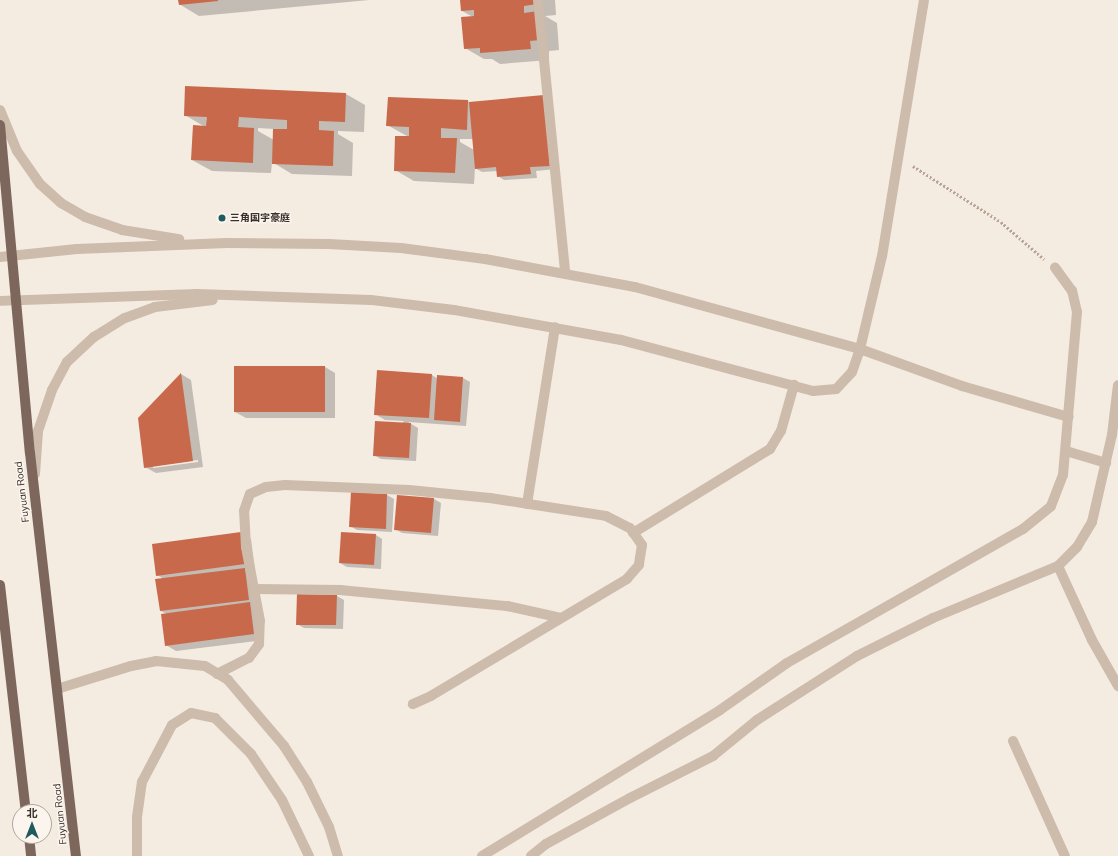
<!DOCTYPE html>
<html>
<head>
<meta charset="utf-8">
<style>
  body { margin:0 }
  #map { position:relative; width:1118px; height:856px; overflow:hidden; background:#f4ebe1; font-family:Mulish,"Noto Sans SC",sans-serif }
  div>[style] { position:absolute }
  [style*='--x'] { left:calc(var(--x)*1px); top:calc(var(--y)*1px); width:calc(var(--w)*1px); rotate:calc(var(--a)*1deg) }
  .shadow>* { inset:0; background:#0003 }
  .building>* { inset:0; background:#c8694b }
  .path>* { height:2.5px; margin-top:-1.25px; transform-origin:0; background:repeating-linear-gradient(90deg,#b9a596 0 2px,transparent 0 4px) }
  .minor>* { height:10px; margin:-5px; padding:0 5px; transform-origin:5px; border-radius:5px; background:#cdbbac }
  .primary>* { height:10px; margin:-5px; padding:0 5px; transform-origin:5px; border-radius:5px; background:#7d675c }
  .dots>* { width:11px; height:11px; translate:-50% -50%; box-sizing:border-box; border:2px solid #fbf5ee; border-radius:50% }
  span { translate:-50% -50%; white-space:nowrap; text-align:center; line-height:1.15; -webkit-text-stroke:3px #fbf5ee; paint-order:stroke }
  .poi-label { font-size:10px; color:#3b302b; font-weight:700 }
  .left { translate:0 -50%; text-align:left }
  .street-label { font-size:10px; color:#3b302b }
  .north { position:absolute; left:12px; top:804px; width:40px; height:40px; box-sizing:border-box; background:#fbf5ee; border:1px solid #aea6a0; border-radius:50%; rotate:0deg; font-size:11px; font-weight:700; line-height:16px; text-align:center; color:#3b302b }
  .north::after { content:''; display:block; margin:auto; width:14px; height:18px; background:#1f5a5e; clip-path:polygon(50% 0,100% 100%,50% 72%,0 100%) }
</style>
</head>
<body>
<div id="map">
  <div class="shadow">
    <div style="clip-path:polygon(179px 0,369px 0,199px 16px,179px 4px)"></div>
    <div style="clip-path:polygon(461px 0,555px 0,556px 15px,545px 16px,557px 23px,559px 50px,549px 51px,549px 60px,500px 64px,492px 59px,484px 59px,465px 48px,473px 17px,462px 11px)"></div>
    <div style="clip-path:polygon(evenodd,346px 94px,365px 105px,364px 132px,338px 131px,338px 134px,353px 143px,352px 176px,292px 174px,272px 162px,271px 173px,212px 171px,192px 160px,205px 127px,185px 115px,346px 94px,258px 128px,274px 129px,274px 140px,258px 131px,258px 128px)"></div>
    <div style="clip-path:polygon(evenodd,389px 98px,468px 101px,556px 169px,536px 171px,537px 178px,504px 180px,498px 176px,497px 171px,482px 172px,475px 168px,474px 184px,414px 181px,395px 170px,409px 137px,387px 125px,389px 98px,460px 139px,473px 139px,474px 150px,460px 142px,460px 139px)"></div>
    <div style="clip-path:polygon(325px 367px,335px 373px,335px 418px,246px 418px,235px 412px)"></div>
    <div style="clip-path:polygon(evenodd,181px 374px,191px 380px,203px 467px,156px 473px,145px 467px,181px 374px,198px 460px,198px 462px,153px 468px,153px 466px,198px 460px)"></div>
    <div style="clip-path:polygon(432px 375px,438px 379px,463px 378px,470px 382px,466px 426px,408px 422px,418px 428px,416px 461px,381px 459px,374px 455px,404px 421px,385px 420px,375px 414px)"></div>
    <div style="clip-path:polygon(352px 493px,387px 495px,394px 499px,392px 532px,357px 530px,350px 526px)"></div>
    <div style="clip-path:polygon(434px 499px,441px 503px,438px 536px,402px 533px,395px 529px)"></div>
    <div style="clip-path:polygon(240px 533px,251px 539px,264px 640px,176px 651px,166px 645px,167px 614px,161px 611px,164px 579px,157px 575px)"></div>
    <div style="clip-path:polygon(376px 535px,382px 539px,381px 569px,347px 567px,340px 563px)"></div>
    <div style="clip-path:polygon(337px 596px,344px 600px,343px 629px,304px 628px,297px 624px)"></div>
  </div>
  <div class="building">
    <div style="clip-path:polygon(178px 0,218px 0,218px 1px,179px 5px)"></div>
    <div style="clip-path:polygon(460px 0,537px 0,537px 4px,524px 6px,524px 13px,538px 11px,540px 40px,530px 41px,531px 49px,480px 53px,480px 48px,464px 49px,461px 17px,474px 16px,474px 10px,461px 11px)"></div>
    <div style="clip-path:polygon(185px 86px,346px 93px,345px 122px,319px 121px,319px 130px,334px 131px,333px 166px,272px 164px,273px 129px,287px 129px,287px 120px,239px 117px,238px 127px,254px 128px,253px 163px,191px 160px,193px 125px,206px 126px,207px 117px,184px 116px)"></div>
    <div style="clip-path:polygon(544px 95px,550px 166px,530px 167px,531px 174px,497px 177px,496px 167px,475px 169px,469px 102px)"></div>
    <div style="clip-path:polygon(388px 97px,468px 100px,467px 130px,441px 128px,441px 138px,457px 138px,455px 173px,394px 171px,395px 136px,409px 136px,409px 127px,386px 126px)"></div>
    <div style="clip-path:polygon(234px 366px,325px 366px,325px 412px,234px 412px)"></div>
    <div style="clip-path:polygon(377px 370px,432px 374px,429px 418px,374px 415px)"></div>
    <div style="clip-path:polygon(181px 373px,193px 461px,144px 468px,138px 418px)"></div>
    <div style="clip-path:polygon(437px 375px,463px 377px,460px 422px,434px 420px)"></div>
    <div style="clip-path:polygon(375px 421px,411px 423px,409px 458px,373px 456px)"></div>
    <div style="clip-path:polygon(351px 492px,387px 494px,386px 529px,349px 527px)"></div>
    <div style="clip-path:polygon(397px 495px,434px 498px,431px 533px,394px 530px)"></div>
    <div style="clip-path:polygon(241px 532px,245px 564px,156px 576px,152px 544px)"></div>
    <div style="clip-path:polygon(341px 532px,376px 534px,374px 565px,339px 563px)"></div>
    <div style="clip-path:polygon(245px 568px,249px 600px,160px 611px,155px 579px)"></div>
    <div style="clip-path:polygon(297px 594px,337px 595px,336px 625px,296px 625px)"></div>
    <div style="clip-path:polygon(250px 602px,254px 634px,165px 646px,161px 614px)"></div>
  </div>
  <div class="path">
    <div style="--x:913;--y:166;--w:104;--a:32.5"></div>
    <div style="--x:1001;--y:222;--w:57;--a:40.7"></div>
  </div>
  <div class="minor">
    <div style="--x:538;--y:0;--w:273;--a:84.3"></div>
    <div style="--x:924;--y:0;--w:259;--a:99.3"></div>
    <div style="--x:882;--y:256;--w:96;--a:103.3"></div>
    <div style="--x:860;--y:349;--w:109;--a:19.9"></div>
    <div style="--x:962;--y:386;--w:111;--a:16.2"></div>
    <div style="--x:0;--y:110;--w:44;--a:67.5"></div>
    <div style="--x:17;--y:151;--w:40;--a:55.1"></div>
    <div style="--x:40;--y:184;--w:28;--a:42"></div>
    <div style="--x:61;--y:203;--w:28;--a:30"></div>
    <div style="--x:85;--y:217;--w:39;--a:19"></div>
    <div style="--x:122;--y:230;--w:58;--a:9"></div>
    <div style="--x:0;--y:257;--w:77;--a:-5.9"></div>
    <div style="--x:77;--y:249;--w:150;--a:-2.3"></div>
    <div style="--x:227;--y:243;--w:102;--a:0.6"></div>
    <div style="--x:329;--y:244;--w:72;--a:3.2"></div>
    <div style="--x:401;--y:248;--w:85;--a:7.5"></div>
    <div style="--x:485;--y:259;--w:153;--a:10.6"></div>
    <div style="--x:635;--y:287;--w:233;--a:15.4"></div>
    <div style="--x:860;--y:349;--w:24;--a:109"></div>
    <div style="--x:852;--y:372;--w:23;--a:133"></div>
    <div style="--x:836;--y:389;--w:23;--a:175"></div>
    <div style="--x:813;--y:391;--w:199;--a:-165.1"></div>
    <div style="--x:621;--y:340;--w:170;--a:-169.8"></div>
    <div style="--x:454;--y:310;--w:84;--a:-173.1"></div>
    <div style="--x:371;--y:300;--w:174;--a:-178"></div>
    <div style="--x:197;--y:294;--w:197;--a:178"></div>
    <div style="--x:1066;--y:451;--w:42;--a:16.7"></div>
    <div style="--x:35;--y:474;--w:43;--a:-86"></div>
    <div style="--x:38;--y:431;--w:43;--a:-71.1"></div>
    <div style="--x:52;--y:390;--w:32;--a:-62"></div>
    <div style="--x:67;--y:362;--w:37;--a:-43"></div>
    <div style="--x:94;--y:337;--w:36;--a:-32"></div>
    <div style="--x:125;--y:318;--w:32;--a:-20"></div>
    <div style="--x:155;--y:307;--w:58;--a:-6.9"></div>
    <div style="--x:527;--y:504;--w:179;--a:-81"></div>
    <div style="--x:633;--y:533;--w:161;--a:-31.5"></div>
    <div style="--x:770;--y:449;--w:21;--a:-59"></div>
    <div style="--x:781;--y:431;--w:48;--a:-74.2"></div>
    <div style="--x:1058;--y:566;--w:81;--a:65.3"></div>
    <div style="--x:1092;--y:640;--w:53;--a:60.5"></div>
    <div style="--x:254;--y:589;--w:86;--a:0.7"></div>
    <div style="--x:340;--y:590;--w:168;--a:5.5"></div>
    <div style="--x:507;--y:606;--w:55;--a:12.5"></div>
    <div style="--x:217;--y:674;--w:36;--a:-27"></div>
    <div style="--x:249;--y:658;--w:17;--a:-54"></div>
    <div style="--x:259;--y:644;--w:23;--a:-88"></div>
    <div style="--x:260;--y:621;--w:75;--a:-100.7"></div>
    <div style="--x:246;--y:547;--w:36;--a:-93"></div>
    <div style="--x:244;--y:511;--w:18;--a:-71"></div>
    <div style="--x:250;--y:494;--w:17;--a:-24"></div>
    <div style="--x:266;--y:487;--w:19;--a:-6"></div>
    <div style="--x:285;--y:485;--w:124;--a:2.3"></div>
    <div style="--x:409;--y:490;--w:81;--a:5.6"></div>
    <div style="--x:490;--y:498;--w:117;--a:8.8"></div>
    <div style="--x:606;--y:516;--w:27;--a:27"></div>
    <div style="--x:630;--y:528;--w:21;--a:55"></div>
    <div style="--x:642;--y:545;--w:20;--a:99"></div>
    <div style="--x:639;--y:565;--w:18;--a:131"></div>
    <div style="--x:627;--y:579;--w:228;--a:149.2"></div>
    <div style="--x:431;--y:696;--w:20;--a:156"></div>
    <div style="--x:57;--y:689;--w:77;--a:-17.3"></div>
    <div style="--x:131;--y:666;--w:25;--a:-11"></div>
    <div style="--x:156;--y:661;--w:49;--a:5.8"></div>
    <div style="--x:205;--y:666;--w:27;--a:31"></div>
    <div style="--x:228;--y:680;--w:87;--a:49.7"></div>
    <div style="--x:284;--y:746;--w:43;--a:57.4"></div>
    <div style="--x:307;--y:782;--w:50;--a:63.9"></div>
    <div style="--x:329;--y:827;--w:30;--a:73"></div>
    <div style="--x:1013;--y:741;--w:126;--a:65.7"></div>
    <div style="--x:137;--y:856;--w:39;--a:-90"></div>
    <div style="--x:137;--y:817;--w:35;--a:-82"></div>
    <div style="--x:142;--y:782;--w:64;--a:-62.2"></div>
    <div style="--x:172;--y:725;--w:22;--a:-32"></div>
    <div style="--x:191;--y:713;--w:25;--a:12"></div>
    <div style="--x:215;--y:718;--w:51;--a:45"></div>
    <div style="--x:251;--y:754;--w:55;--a:56"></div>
    <div style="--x:282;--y:800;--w:62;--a:64.3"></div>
    <div style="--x:482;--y:856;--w:279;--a:-31.5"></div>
    <div style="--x:720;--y:710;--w:82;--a:-35"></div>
    <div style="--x:787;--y:663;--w:271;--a:-29.6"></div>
    <div style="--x:1023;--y:529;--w:36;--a:-39"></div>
    <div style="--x:1051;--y:506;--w:33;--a:-69"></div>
    <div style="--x:1063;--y:475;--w:164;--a:-85.1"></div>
    <div style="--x:1077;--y:312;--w:22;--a:-103"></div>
    <div style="--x:1072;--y:291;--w:29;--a:-126"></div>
    <div style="--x:531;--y:856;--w:19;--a:-39"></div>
    <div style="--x:546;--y:844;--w:96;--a:-28.7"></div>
    <div style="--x:630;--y:798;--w:93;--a:-26.8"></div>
    <div style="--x:713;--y:756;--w:57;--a:-39.3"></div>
    <div style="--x:757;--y:720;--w:119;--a:-32.6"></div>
    <div style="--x:857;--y:656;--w:85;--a:-26.6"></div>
    <div style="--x:933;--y:618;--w:135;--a:-22.6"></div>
    <div style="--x:1058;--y:566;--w:27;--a:-45"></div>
    <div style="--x:1077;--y:547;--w:29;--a:-59"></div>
    <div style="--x:1092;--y:522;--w:89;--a:-77.1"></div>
    <div style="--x:1112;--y:435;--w:50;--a:-83.2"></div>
  </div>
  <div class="primary">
    <div style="--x:0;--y:125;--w:329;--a:84.8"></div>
    <div style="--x:30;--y:453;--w:406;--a:83.5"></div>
    <div style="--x:0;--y:585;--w:228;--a:83.5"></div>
    <div style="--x:29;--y:836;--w:20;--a:84"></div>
  </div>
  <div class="dots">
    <div style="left:222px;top:218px;background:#1f5a5e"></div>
  </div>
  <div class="poi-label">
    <span class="left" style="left:230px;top:218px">三角国宇豪庭</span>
  </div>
  <div class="street-label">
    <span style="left:22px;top:492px;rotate:-97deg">Fuyuan Road</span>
    <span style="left:60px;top:814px;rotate:-96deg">Fuyuan Road</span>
  </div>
  <div class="north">北</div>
</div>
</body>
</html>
